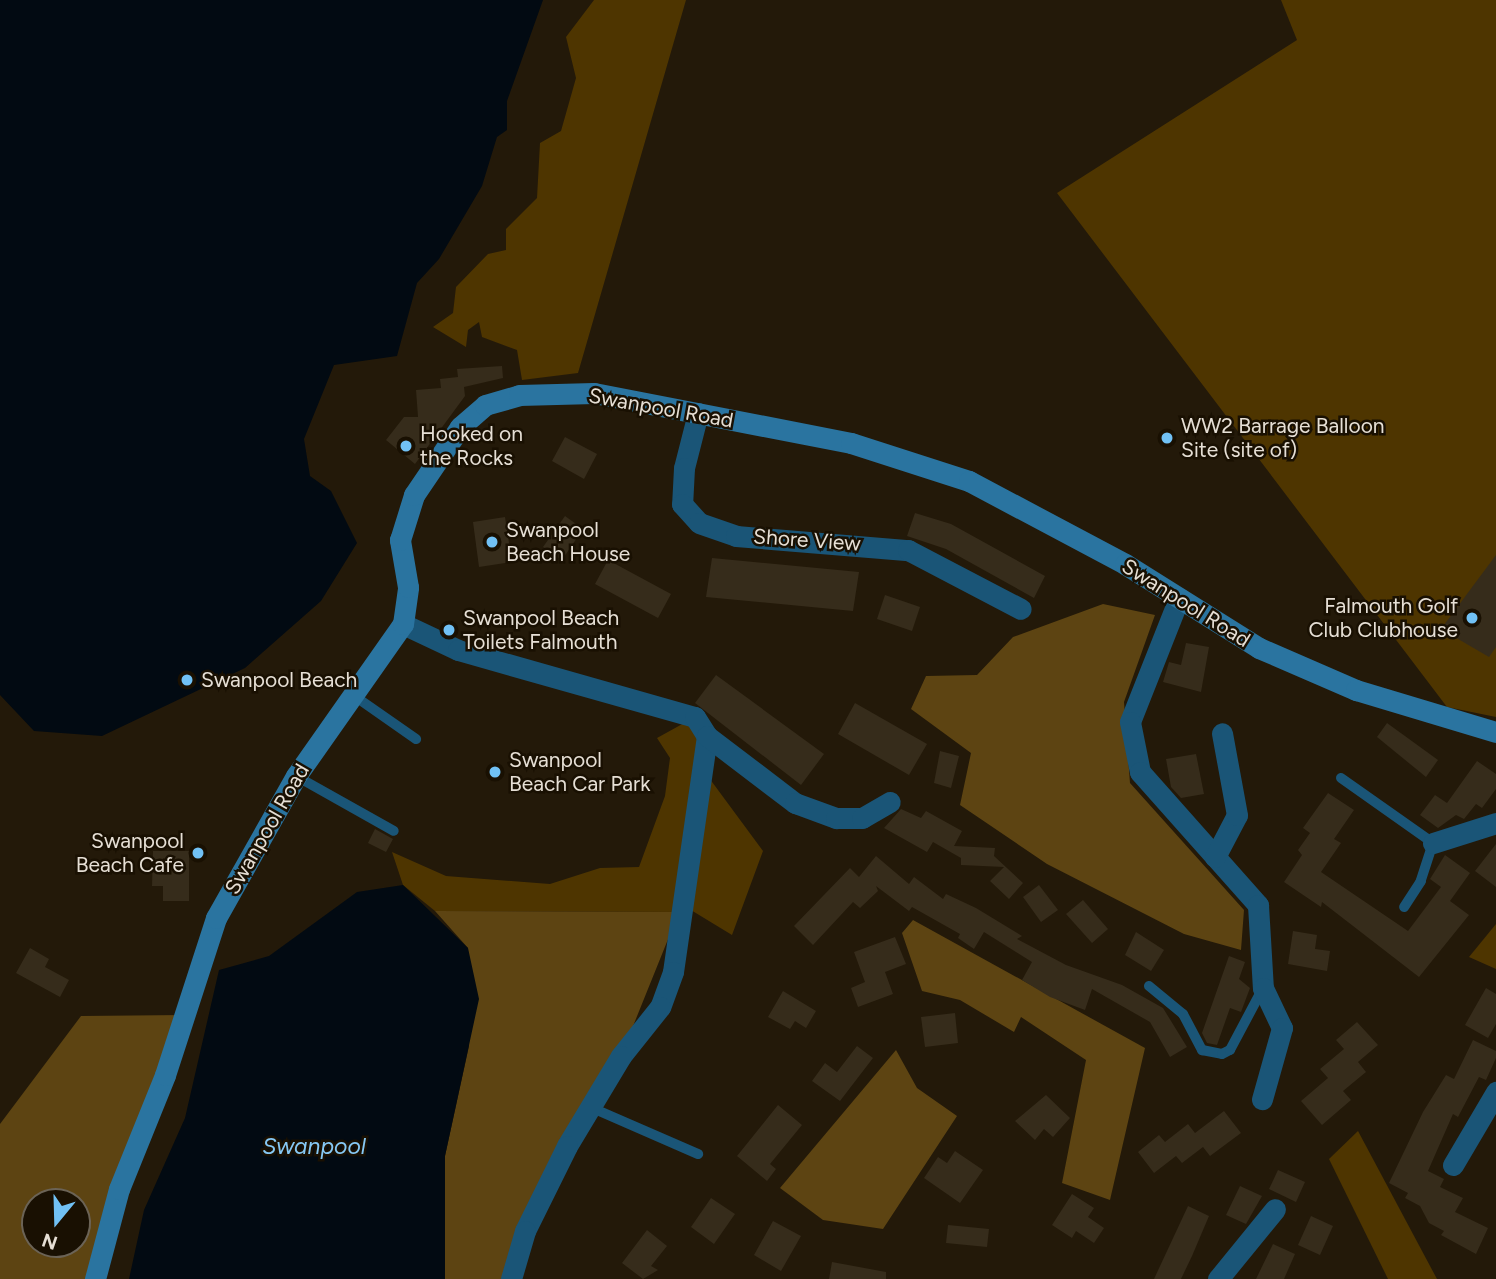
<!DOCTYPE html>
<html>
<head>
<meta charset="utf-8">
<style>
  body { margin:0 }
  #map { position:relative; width:1496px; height:1279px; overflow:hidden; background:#231909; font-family:Figtree,sans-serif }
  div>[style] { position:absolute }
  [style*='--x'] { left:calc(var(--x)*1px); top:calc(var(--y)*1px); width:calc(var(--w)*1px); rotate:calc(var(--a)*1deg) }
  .green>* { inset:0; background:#4e3500 }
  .forest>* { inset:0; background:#5d4412 }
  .water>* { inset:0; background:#020a12 }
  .building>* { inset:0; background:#362c1b }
  .lane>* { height:10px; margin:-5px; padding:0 5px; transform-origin:5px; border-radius:5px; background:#1a5577 }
  .street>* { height:21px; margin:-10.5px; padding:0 10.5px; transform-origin:10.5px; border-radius:10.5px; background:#1a5577 }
  .secondary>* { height:21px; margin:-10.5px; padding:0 10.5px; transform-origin:10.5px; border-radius:10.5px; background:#2a74a0 }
  .dots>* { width:19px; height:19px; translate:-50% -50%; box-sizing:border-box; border:4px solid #191002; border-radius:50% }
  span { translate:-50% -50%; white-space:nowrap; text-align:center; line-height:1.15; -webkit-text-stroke:5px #191002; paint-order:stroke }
  .street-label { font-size:21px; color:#e6dfd5 }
  .poi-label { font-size:21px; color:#e6dfd5 }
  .left { translate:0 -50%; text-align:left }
  .right { translate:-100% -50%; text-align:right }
  .water-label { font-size:23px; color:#86c8f4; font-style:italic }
  .north { position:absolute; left:21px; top:1188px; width:70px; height:70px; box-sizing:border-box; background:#191002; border:2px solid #6b6356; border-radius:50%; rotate:199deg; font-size:19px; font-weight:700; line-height:28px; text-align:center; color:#e6dfd5 }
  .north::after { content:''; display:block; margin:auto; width:24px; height:32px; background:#71c1f5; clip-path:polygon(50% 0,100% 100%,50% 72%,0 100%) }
</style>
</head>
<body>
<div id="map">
  <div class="green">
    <div style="clip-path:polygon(594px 0,686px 0,578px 373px,522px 380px,517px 350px,482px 337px,479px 322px,468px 330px,466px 347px,433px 327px,453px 313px,456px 287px,488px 254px,506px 250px,506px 229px,537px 198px,540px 143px,561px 131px,576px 78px,566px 37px)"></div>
    <div style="clip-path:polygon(1281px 0,1496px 0,1496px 717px,1447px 707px,1057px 193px,1297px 40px)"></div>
    <div style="clip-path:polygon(695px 717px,704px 771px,763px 851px,732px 935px,681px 904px,679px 912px,435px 911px,403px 885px,392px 852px,446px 876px,550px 884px,600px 868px,639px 867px,665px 796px,670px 758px,657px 738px)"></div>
    <div style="clip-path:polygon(1496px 924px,1496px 969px,1469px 957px)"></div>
    <div style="clip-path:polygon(1358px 1131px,1437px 1279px,1388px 1279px,1329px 1159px)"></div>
  </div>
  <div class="forest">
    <div style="clip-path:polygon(1103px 604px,1155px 615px,1124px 702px,1130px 783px,1244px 910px,1241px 950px,1184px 934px,1047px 864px,960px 805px,971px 753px,911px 709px,926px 676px,977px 675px,1013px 637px)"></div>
    <div style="clip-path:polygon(435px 911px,679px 912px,621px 1056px,511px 1279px,445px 1279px,445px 1156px,469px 1046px,468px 948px)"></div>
    <div style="clip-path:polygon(913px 920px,1145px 1048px,1110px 1200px,1062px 1183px,1086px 1060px,1021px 1017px,1014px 1032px,960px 1000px,922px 991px,902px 933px)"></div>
    <div style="clip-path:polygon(evenodd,184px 1015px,95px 1279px,0 1279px,0 1124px,81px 1016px,184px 1015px,35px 1202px,77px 1202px,77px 1244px,35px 1244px,35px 1202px)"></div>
    <div style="clip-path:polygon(896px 1050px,917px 1088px,957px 1116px,883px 1229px,823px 1220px,780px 1188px)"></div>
  </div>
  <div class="water">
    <div style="clip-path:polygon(0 0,543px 0,507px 101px,507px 130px,497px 137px,482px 186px,439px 259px,417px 283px,397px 356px,334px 365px,304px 439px,310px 476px,331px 491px,357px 543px,321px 601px,245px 668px,102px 736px,34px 731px,0 695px)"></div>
    <div style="clip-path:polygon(403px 885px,468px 948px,479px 999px,445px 1156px,445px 1279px,129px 1279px,144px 1210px,185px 1118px,219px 970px,269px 956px,357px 892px)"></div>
  </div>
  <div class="building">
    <div style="clip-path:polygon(502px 366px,503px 378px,464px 387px,465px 396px,415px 464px,386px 440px,404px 417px,418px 417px,416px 390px,441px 388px,440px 379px,458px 377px,457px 369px)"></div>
    <div style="clip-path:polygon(565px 437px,597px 454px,584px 479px,552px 461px)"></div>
    <div style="clip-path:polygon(915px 513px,951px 524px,1045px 576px,1034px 598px,946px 549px,907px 536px)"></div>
    <div style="clip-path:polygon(565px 516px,583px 529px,562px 560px,543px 547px)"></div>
    <div style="clip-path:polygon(505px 517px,512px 562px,479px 567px,473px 522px)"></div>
    <div style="clip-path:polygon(1496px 555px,1496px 647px,1489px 657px,1441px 629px)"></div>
    <div style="clip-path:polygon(712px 558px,859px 572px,853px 611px,706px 597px)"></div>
    <div style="clip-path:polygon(608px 560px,671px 594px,658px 618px,595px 584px)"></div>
    <div style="clip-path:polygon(885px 595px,920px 607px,912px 631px,877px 619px)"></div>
    <div style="clip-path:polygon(1186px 643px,1209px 647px,1201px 692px,1163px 682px,1169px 662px,1181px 665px)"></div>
    <div style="clip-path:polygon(716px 675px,824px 754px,801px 785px,695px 703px)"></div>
    <div style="clip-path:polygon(855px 703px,927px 744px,909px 775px,838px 734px)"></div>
    <div style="clip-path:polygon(1387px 723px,1438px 760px,1426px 777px,1377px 737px)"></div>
    <div style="clip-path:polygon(940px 751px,959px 756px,951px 788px,934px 783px)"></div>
    <div style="clip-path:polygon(1196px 754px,1204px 794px,1181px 798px,1171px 787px,1166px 759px)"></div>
    <div style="clip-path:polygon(1477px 761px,1496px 774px,1496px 789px,1482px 808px,1476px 804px,1464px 819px,1456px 815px,1438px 828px,1420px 815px,1435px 795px,1447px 803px)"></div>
    <div style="clip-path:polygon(1328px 793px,1354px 810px,1334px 839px,1341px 843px,1321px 872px,1408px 931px,1441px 887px,1430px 879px,1445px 855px,1470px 873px,1450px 901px,1469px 915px,1419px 977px,1322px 902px,1321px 907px,1284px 882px,1302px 855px,1298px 850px,1310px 833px,1303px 828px)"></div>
    <div style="clip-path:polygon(901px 809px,921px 818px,926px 811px,962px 831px,954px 846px,995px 848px,994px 856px,1023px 883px,1009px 899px,990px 881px,1004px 867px,961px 865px,961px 858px,933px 842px,927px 852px,884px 828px)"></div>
    <div style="clip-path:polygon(375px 829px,393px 839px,386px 852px,368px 843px)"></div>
    <div style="clip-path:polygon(1496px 844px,1496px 887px,1475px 871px)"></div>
    <div style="clip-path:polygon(153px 851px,189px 851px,189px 901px,163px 901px,163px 886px,152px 886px)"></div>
    <div style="clip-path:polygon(876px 856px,909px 884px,914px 877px,943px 899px,946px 894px,976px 908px,1022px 936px,1017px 939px,1066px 965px,1122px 985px,1163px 1008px,1187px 1047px,1170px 1057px,1150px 1022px,1092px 989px,1085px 1010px,1050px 997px,1022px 980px,1032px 962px,984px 932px,974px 949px,958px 938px,960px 934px,912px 907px,909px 911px,876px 886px,878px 891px,860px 908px,853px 902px,813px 945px,794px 926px,850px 868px,859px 877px)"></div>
    <div style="clip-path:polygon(1039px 885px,1058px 910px,1041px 922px,1023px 897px)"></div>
    <div style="clip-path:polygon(1083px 900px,1108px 929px,1092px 943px,1066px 914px)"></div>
    <div style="clip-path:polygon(1293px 931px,1317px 935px,1315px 949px,1330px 951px,1327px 971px,1288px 964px)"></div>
    <div style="clip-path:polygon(1136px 932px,1164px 950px,1151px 971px,1125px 955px)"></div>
    <div style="clip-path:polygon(895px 937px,906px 964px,885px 972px,893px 994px,858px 1007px,851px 988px,865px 982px,854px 952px)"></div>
    <div style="clip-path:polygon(30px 948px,49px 959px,45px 967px,69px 980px,60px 997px,16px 973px)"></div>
    <div style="clip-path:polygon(1229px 956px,1245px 962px,1239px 979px,1250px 988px,1241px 1012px,1230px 1008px,1217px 1045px,1207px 1043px,1202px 1033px)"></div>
    <div style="clip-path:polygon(1486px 988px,1496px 994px,1496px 1024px,1488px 1038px,1465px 1025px)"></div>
    <div style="clip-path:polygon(783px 991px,816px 1011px,806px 1028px,795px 1021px,790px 1029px,768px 1017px)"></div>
    <div style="clip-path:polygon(955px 1013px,958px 1043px,925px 1047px,921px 1017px)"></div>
    <div style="clip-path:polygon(1357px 1022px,1378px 1045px,1358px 1062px,1366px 1072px,1343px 1091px,1351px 1100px,1322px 1125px,1301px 1101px,1328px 1078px,1320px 1069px,1344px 1049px,1336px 1040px)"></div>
    <div style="clip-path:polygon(1473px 1040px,1496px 1051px,1496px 1058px,1486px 1080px,1479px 1077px,1458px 1117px,1453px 1114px,1428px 1171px,1444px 1179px,1440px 1187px,1463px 1198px,1455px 1212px,1488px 1228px,1476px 1254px,1441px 1235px,1444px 1231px,1429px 1223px,1420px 1206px,1405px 1198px,1408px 1193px,1389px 1183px,1423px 1112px,1446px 1075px,1454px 1079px)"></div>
    <div style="clip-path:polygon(857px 1046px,873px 1058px,840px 1101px,812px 1081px,825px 1063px,837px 1072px)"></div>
    <div style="clip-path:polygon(1046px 1095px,1070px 1118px,1053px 1137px,1044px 1129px,1035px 1140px,1015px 1121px)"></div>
    <div style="clip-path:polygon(778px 1105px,802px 1125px,770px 1164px,776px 1169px,767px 1181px,737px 1156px)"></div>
    <div style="clip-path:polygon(1224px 1111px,1241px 1133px,1210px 1156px,1203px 1147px,1182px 1163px,1176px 1156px,1154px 1173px,1138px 1152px,1159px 1135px,1165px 1142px,1188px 1124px,1195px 1133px)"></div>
    <div style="clip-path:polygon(955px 1151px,983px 1170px,960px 1203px,924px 1178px,938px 1157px,947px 1163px)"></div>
    <div style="clip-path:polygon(1278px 1170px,1305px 1182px,1296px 1202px,1269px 1189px)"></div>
    <div style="clip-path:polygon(1240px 1186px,1262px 1196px,1246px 1224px,1226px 1215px)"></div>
    <div style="clip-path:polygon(1072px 1194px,1094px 1208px,1088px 1217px,1104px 1228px,1094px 1243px,1076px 1231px,1072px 1238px,1052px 1225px)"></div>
    <div style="clip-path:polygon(711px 1198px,735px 1214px,714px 1244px,691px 1227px)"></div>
    <div style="clip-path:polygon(1188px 1206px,1209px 1216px,1192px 1256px,1181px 1279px,1154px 1279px)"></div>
    <div style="clip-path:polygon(1311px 1216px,1333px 1226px,1320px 1255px,1298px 1245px)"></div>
    <div style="clip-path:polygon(773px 1221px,801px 1236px,781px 1271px,754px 1255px)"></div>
    <div style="clip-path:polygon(948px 1225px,989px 1229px,987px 1247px,946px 1243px)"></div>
    <div style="clip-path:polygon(647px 1230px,667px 1246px,651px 1266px,658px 1270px,643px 1279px,622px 1263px)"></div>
    <div style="clip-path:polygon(1273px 1244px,1295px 1254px,1284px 1279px,1256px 1279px)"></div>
    <div style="clip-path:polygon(832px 1262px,886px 1272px,886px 1279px,829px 1279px)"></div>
  </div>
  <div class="lane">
    <div style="--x:353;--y:695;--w:77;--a:34.9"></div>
    <div style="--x:296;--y:776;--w:112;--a:29.3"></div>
    <div style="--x:1341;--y:778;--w:113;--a:35.2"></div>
    <div style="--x:1433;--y:843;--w:40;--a:108"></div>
    <div style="--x:1421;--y:881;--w:31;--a:123"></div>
    <div style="--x:1149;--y:986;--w:44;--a:39.5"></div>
    <div style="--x:1183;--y:1014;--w:41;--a:62.2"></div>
    <div style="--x:1202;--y:1050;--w:20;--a:11"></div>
    <div style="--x:1222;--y:1054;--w:9;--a:-27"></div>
    <div style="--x:1230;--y:1050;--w:70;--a:-62"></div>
    <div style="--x:590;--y:1107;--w:118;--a:23.5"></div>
  </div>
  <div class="street">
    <div style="--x:698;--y:413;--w:57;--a:104.3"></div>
    <div style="--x:684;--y:468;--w:36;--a:93"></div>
    <div style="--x:682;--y:504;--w:25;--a:48"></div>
    <div style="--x:699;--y:523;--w:39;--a:19"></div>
    <div style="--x:736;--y:536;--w:173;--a:4.7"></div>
    <div style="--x:908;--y:550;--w:127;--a:27.6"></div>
    <div style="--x:1179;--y:598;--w:133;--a:111.6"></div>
    <div style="--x:1130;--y:722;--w:51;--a:78.7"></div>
    <div style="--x:1140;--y:772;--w:178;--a:48.4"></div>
    <div style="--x:1258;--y:905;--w:83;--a:86.6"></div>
    <div style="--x:1263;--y:988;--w:44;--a:64.6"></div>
    <div style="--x:1282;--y:1028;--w:74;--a:105.7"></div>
    <div style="--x:403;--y:624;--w:61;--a:25.3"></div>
    <div style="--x:458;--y:650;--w:246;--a:15.8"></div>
    <div style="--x:695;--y:717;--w:22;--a:58"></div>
    <div style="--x:707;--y:736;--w:238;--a:98.2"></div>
    <div style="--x:673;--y:972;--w:37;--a:110"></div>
    <div style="--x:660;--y:1007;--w:63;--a:128.5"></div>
    <div style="--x:621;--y:1056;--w:105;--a:121"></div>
    <div style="--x:567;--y:1146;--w:95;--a:116.3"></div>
    <div style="--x:525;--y:1231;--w:50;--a:106.3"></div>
    <div style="--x:707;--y:736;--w:111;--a:37.3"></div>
    <div style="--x:795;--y:803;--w:44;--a:20.1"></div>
    <div style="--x:836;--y:818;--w:26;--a:0"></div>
    <div style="--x:862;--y:818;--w:32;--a:-30"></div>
    <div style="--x:1433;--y:843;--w:66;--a:-17.6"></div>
    <div style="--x:1215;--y:857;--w:47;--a:-62.4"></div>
    <div style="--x:1237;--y:815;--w:83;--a:-100.4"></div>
    <div style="--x:1453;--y:1165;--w:85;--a:-59.5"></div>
    <div style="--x:1218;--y:1279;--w:90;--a:-50.8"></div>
  </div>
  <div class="secondary">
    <div style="--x:95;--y:1279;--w:93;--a:-75.1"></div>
    <div style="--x:119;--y:1189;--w:123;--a:-68"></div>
    <div style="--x:165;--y:1075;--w:165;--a:-72"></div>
    <div style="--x:216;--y:918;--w:163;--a:-60.6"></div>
    <div style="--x:296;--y:776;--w:186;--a:-54.9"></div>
    <div style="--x:403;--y:624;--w:37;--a:-82"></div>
    <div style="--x:408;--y:587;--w:48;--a:-99.7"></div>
    <div style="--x:400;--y:540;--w:47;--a:-72.7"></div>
    <div style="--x:414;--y:495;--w:82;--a:-55.9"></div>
    <div style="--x:460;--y:427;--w:33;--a:-41"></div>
    <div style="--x:485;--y:405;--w:35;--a:-16"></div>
    <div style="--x:519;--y:395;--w:75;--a:-1.5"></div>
    <div style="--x:594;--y:393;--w:262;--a:11"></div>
    <div style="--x:851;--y:443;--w:124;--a:17.9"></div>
    <div style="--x:969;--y:481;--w:177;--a:28"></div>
    <div style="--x:1125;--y:564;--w:158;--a:32.1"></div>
    <div style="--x:1259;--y:648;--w:106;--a:23.4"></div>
    <div style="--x:1356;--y:690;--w:146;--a:16.7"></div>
  </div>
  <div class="dots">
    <div style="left:1167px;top:438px;background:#71c1f5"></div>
    <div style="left:406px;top:446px;background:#71c1f5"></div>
    <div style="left:492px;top:542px;background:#71c1f5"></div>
    <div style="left:1472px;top:618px;background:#71c1f5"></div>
    <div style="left:449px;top:630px;background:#71c1f5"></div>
    <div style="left:187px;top:680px;background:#71c1f5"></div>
    <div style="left:495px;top:772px;background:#71c1f5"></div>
    <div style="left:198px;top:853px;background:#71c1f5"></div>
  </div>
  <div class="street-label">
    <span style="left:661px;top:408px;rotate:10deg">Swanpool Road</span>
    <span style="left:807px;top:540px;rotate:4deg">Shore View</span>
    <span style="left:1186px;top:603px;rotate:32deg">Swanpool Road</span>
    <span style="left:267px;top:829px;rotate:-60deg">Swanpool Road</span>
  </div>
  <div class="poi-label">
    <span class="left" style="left:1181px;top:438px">WW2 Barrage Balloon<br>Site (site of)</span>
    <span class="left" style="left:420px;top:446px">Hooked on<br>the Rocks</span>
    <span class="left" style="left:506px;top:542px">Swanpool<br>Beach House</span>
    <span class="right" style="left:1458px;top:618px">Falmouth Golf<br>Club Clubhouse</span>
    <span class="left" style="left:463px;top:630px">Swanpool Beach<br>Toilets Falmouth</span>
    <span class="left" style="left:201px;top:680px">Swanpool Beach</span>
    <span class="left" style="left:509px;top:772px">Swanpool<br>Beach Car Park</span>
    <span class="right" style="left:184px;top:853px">Swanpool<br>Beach Cafe</span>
  </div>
  <div class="water-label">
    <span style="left:314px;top:1146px">Swanpool</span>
  </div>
  <div class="north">N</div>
</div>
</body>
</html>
